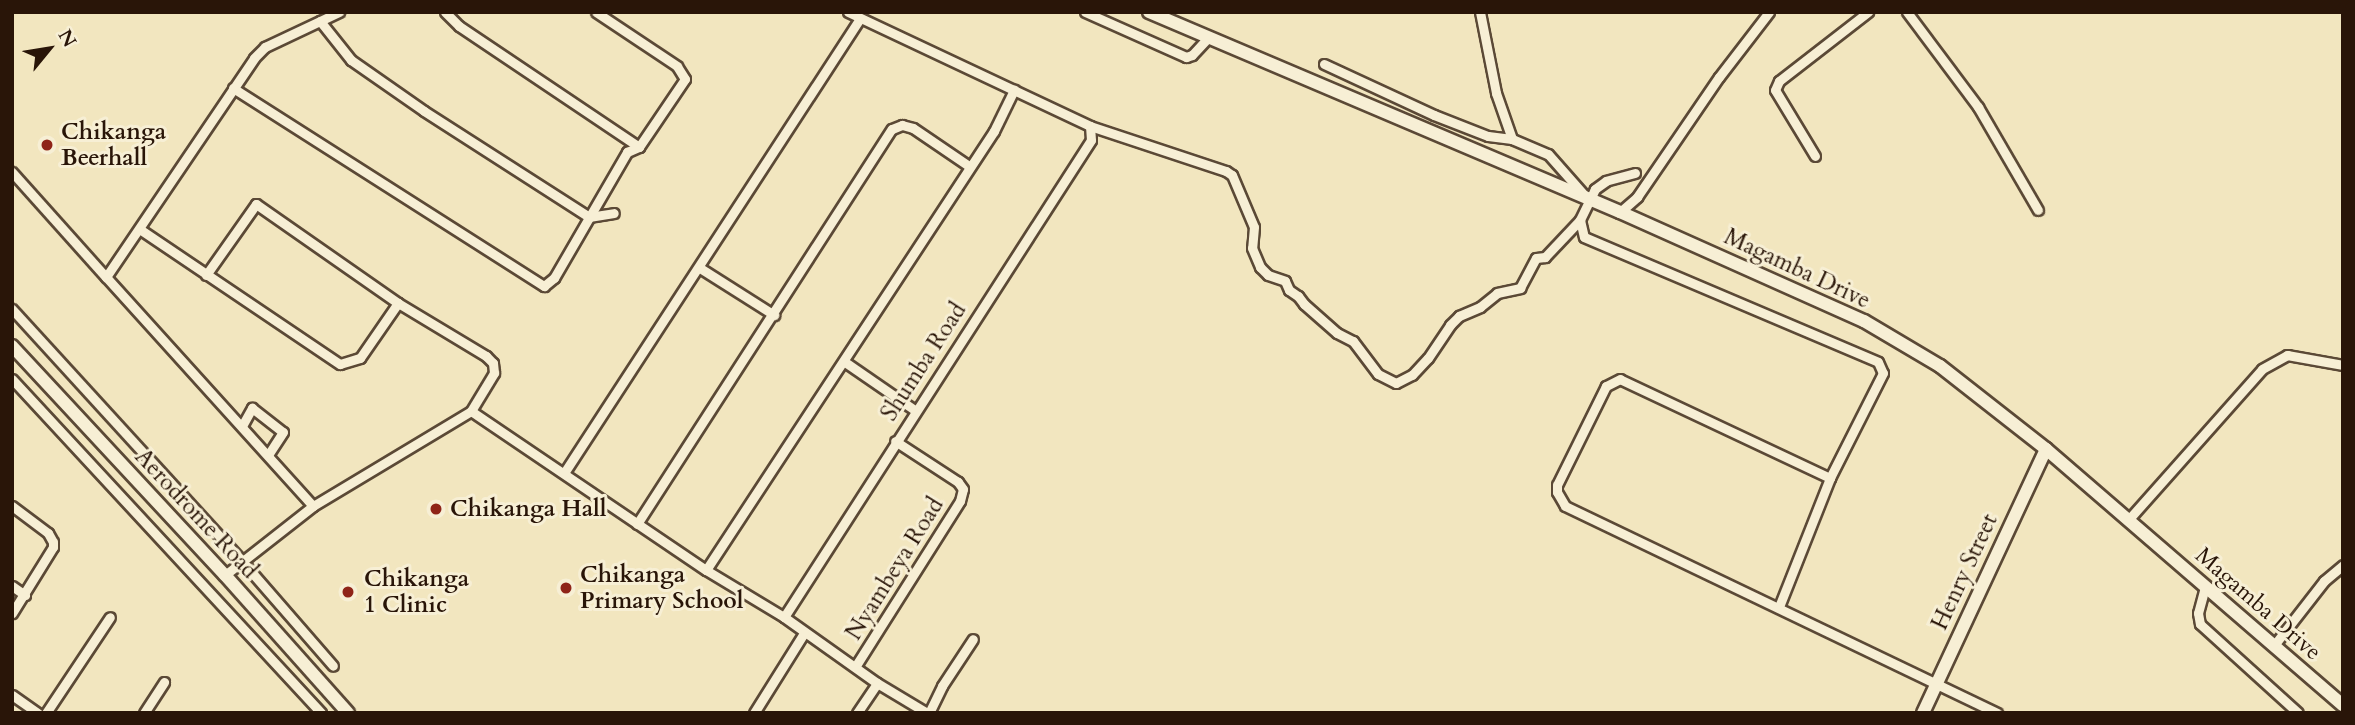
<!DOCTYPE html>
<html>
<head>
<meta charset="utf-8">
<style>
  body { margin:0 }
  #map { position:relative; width:2355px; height:725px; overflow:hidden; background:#f2e6bf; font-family:Cardo,serif }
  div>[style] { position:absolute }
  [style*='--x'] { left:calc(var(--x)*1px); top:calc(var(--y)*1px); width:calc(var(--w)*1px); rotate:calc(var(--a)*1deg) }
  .roads { filter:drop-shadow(2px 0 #5b4936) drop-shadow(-2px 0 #5b4936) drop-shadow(0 2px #5b4936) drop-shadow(0 -2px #5b4936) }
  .street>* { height:9px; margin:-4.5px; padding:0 4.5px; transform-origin:4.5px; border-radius:4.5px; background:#f7efd5 }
  .secondary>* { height:12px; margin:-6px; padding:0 6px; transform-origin:6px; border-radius:6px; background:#f7efd5 }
  .dots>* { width:19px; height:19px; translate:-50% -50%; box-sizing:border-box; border:4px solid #f7efd5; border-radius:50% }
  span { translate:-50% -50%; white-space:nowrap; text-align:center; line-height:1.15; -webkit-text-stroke:6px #f7efd5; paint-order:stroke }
  .poi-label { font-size:23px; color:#291508; font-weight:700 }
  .left { translate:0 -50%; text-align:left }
  .street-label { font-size:23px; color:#291508 }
  .frame { position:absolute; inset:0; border:14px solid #291508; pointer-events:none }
  .north { position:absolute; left:14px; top:14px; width:70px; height:70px; -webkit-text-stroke:5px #f7efd5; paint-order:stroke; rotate:60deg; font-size:19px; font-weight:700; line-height:28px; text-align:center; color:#291508 }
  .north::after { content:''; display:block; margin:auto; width:24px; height:32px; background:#291508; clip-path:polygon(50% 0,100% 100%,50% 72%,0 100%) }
</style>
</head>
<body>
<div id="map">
  <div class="roads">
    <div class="street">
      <div style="--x:445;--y:12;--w:20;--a:45"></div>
      <div style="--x:459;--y:26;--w:217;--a:33.9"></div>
      <div style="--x:848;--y:12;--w:268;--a:25.2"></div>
      <div style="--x:1090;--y:126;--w:143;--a:18.3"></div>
      <div style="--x:1226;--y:171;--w:7;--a:34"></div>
      <div style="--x:1232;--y:175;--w:56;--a:67.1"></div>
      <div style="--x:1254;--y:227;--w:21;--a:95"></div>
      <div style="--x:1252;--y:248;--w:21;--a:67"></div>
      <div style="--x:1260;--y:267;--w:11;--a:45"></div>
      <div style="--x:1268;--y:275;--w:18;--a:19"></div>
      <div style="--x:1285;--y:281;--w:10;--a:66"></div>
      <div style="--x:1289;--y:290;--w:11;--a:34"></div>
      <div style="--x:1298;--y:296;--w:10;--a:53"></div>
      <div style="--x:1304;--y:304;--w:44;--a:41.3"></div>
      <div style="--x:1337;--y:333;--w:18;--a:27"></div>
      <div style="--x:1353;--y:341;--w:41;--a:52.9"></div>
      <div style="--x:1378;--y:374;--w:20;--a:27"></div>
      <div style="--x:1396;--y:383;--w:18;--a:-27"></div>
      <div style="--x:1412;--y:375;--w:23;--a:-47"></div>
      <div style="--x:1428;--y:358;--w:40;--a:-56"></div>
      <div style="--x:1450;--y:325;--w:13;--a:-45"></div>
      <div style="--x:1459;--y:316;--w:23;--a:-23"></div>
      <div style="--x:1480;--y:307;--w:22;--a:-39"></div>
      <div style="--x:1497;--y:293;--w:24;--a:-12"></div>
      <div style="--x:1520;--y:288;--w:34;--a:-62"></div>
      <div style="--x:1536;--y:258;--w:9;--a:-6"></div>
      <div style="--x:1545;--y:257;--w:51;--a:-46.6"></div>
      <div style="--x:1085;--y:12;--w:111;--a:24"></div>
      <div style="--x:1186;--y:57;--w:6;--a:-18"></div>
      <div style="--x:1192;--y:55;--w:23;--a:-47"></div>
      <div style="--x:1480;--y:12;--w:83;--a:78.8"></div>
      <div style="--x:1496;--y:93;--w:49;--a:70.8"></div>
      <div style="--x:1512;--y:139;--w:39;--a:23"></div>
      <div style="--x:1548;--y:154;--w:56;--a:48.6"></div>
      <div style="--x:1907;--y:12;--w:119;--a:53.2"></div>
      <div style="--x:1978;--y:107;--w:119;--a:59.8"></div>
      <div style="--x:320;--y:21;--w:50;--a:51.5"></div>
      <div style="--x:351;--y:60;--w:89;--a:34.9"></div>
      <div style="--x:424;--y:111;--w:196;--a:32.7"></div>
      <div style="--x:589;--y:217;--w:25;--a:-9"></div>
      <div style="--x:1324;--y:64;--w:121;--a:24.9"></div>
      <div style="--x:1434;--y:115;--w:58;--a:21.3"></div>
      <div style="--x:1488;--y:136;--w:24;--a:7"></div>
      <div style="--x:233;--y:88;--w:369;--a:32.5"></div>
      <div style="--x:544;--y:286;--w:13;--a:-39"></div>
      <div style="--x:554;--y:278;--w:146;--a:-59.9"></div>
      <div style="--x:627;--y:152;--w:13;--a:-23"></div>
      <div style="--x:639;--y:147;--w:82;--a:-55.9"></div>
      <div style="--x:685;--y:79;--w:15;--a:-122"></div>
      <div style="--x:677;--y:66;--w:97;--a:-146.3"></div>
      <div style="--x:1815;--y:156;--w:77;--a:-121.2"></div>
      <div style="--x:1775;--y:90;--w:10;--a:-66"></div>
      <div style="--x:1779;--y:81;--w:113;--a:-37.8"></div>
      <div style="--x:12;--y:172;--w:141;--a:48.2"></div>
      <div style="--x:1635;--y:173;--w:30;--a:165"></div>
      <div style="--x:1606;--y:181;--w:14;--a:144"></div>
      <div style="--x:1595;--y:189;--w:34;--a:116"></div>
      <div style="--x:1580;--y:220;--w:17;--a:77"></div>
      <div style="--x:1584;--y:237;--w:319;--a:23"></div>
      <div style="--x:1878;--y:362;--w:12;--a:66"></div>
      <div style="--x:1883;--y:373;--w:118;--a:116.8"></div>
      <div style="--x:1830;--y:478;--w:139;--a:111.6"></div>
      <div style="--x:1620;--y:212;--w:23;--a:-41"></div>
      <div style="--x:1637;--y:197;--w:145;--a:-55.7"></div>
      <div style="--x:1719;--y:77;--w:82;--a:-52.4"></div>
      <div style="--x:141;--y:230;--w:240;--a:34"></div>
      <div style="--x:340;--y:364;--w:21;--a:-17"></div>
      <div style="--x:360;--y:358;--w:67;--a:-55.4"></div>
      <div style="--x:398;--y:303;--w:103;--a:31.1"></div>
      <div style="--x:486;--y:356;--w:10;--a:45"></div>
      <div style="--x:493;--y:363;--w:10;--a:84"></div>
      <div style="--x:494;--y:373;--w:44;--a:121.2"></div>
      <div style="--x:700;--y:268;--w:88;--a:32.4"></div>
      <div style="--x:206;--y:275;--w:87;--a:-54.8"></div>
      <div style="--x:256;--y:204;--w:173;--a:34.9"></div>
      <div style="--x:12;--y:309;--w:340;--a:47.6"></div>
      <div style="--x:241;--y:560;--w:140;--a:49"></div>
      <div style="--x:845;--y:362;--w:86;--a:34.6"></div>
      <div style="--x:12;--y:379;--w:455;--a:47.2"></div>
      <div style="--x:242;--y:426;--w:21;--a:-61"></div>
      <div style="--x:252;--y:408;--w:39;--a:38"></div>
      <div style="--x:283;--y:432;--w:27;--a:123"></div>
      <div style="--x:564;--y:473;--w:541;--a:-56.93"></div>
      <div style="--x:1830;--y:478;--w:232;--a:-154.8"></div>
      <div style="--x:1620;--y:379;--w:16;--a:153"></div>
      <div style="--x:1606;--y:386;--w:110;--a:116.3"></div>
      <div style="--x:1557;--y:485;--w:7;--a:90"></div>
      <div style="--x:1557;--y:492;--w:16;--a:60"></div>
      <div style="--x:1565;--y:506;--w:479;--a:25.6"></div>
      <div style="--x:12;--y:506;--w:45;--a:36.9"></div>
      <div style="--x:48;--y:533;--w:10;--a:61"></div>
      <div style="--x:53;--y:542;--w:5;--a:90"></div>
      <div style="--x:53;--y:547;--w:78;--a:121.8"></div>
      <div style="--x:313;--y:506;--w:309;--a:-132.1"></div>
      <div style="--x:106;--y:277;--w:264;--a:-55.9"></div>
      <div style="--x:254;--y:58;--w:16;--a:-45"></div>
      <div style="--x:265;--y:47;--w:82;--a:-25.3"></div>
      <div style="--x:2129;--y:519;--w:200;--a:-48.4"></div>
      <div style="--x:2262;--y:369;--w:29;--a:-29"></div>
      <div style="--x:2287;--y:355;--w:57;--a:10.1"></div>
      <div style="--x:637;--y:524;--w:470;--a:-57.2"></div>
      <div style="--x:892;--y:129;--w:11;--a:-22"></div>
      <div style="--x:902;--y:125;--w:11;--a:15"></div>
      <div style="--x:913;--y:128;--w:68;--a:34.2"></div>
      <div style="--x:706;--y:570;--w:525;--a:-56.73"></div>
      <div style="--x:994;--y:131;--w:46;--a:-64"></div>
      <div style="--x:225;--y:575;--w:112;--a:-38.1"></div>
      <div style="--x:313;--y:506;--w:184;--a:-31"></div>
      <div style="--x:471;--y:411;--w:284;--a:34.1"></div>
      <div style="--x:706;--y:570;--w:91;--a:31.1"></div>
      <div style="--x:784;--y:617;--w:114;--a:35.4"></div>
      <div style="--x:877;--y:683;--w:58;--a:31"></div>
      <div style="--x:12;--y:586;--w:16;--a:35"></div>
      <div style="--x:2205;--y:587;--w:27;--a:105"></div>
      <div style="--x:2198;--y:613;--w:11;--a:80"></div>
      <div style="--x:2200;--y:624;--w:132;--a:42.2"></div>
      <div style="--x:784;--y:617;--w:567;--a:-57.23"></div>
      <div style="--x:1091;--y:140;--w:14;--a:-94"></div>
      <div style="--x:2275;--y:644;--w:80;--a:-52.1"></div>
      <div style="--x:2324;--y:581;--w:25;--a:-40"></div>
      <div style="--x:855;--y:667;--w:196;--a:-57.7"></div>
      <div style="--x:960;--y:501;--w:12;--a:-76"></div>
      <div style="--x:963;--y:489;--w:9;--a:-126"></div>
      <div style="--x:958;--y:482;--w:75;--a:-146.9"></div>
      <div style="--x:12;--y:695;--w:32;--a:35"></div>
      <div style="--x:46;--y:713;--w:115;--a:-56.3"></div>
      <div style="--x:144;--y:713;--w:37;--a:-57"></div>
      <div style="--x:754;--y:713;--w:94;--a:-58"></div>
      <div style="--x:857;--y:713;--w:36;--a:-56"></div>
      <div style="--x:929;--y:713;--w:30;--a:-64"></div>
      <div style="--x:942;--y:686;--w:56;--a:-56.6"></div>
    </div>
    <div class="secondary">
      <div style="--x:1149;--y:12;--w:512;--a:23.01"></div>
      <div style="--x:1620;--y:212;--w:267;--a:24.1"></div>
      <div style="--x:1864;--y:321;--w:88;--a:30.6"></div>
      <div style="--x:1940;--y:366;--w:135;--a:38.1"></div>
      <div style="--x:2046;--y:449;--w:392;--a:40.8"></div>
      <div style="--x:12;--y:346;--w:313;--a:47.1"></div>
      <div style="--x:225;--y:575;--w:185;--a:48.3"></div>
      <div style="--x:1923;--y:713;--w:291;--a:-65"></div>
    </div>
  </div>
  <div class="dots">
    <div style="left:47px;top:145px;background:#8f2418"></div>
    <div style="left:436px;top:509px;background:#8f2418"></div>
    <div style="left:566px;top:588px;background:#8f2418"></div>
    <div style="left:348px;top:592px;background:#8f2418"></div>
  </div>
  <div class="poi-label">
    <span class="left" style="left:61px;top:145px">Chikanga<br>Beerhall</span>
    <span class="left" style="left:450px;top:509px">Chikanga Hall</span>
    <span class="left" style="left:580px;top:588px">Chikanga<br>Primary School</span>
    <span class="left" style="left:364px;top:592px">Chikanga<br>1 Clinic</span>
  </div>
  <div class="street-label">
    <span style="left:1797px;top:269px;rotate:25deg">Magamba Drive</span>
    <span style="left:924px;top:362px;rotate:-57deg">Shumba Road</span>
    <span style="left:196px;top:514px;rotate:47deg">Aerodrome Road</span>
    <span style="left:895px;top:569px;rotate:-58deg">Nyambeya Road</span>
    <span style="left:1965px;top:572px;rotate:-65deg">Henry Street</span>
    <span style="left:2258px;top:604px;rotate:41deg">Magamba Drive</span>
  </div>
  <div class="frame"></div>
  <div class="north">N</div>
</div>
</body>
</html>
